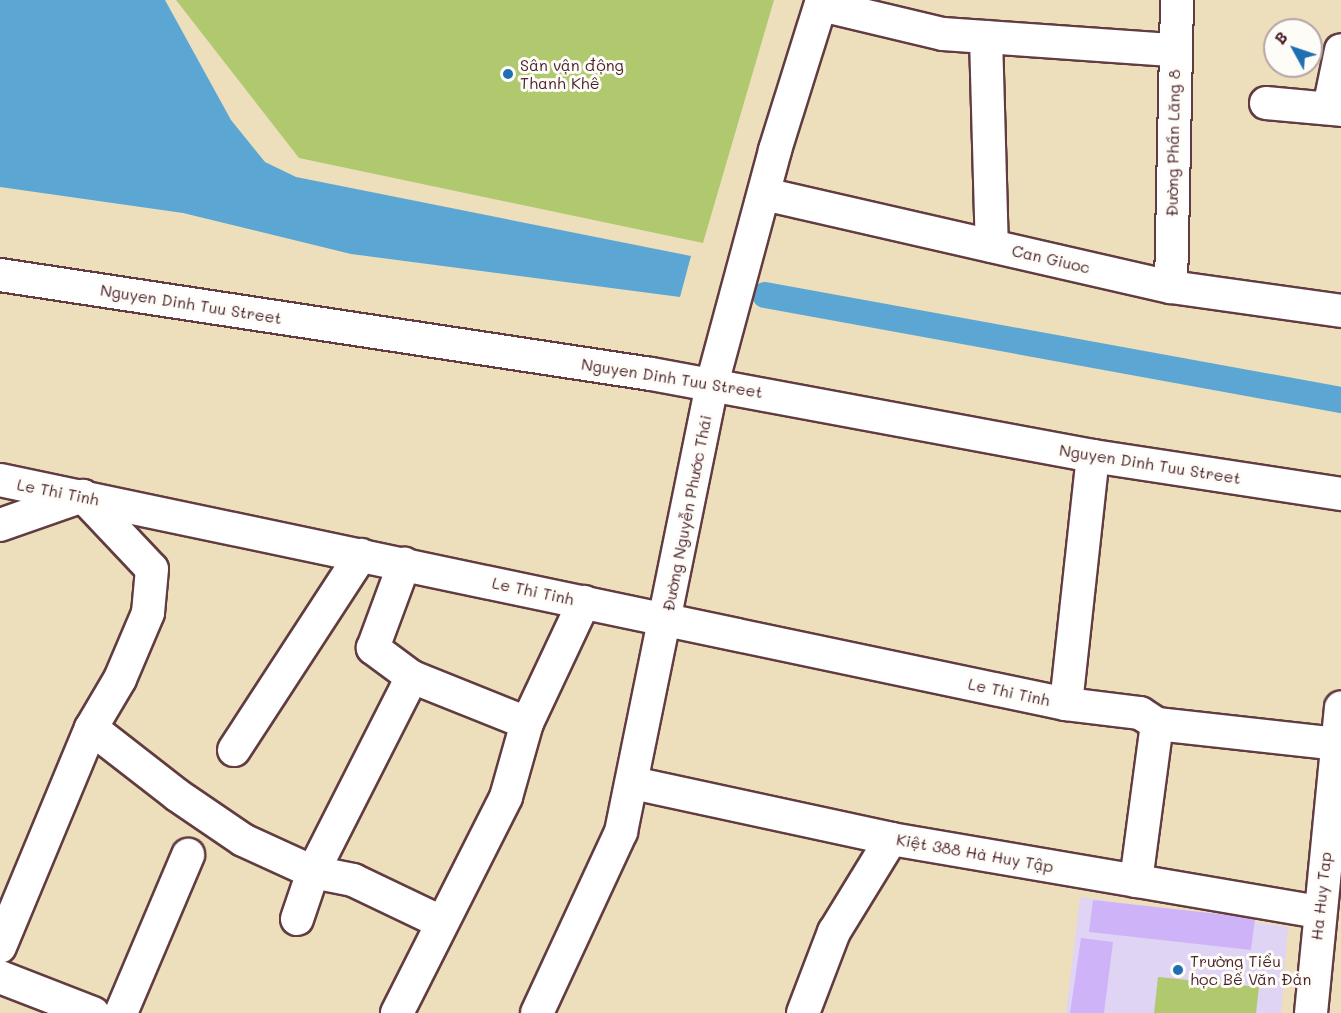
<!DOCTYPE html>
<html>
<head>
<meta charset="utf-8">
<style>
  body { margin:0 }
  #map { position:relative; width:1341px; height:1013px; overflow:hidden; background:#eddfbc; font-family:Mali,sans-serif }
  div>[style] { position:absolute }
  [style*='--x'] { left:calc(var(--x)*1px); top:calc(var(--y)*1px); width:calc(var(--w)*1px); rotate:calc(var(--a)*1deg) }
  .built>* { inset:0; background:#e0d4f4 }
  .green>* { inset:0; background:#b0c96e }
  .water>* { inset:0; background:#5ca6d4 }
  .canal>* { height:26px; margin:-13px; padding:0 13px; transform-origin:13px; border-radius:13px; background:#5ca6d4 }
  .building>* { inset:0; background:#ceb3f9 }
  .roads { filter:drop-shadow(2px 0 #623c41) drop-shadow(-2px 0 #623c41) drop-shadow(0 2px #623c41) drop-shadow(0 -2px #623c41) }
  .minor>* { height:32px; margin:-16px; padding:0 16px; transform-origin:16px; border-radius:16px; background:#fff }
  .dots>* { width:16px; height:16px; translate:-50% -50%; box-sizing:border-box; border:3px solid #fdfcf7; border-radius:50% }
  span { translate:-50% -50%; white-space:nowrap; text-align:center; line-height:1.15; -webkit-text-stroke:6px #fdfcf7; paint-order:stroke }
  .poi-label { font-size:16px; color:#4a1f2b }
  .left { translate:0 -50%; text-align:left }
  .street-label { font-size:16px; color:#4a1f2b }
  .north { position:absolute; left:1263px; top:18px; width:60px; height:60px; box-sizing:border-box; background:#fdfcf7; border:2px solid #b5a4a5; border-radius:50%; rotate:310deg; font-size:16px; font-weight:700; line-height:24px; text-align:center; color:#4a1f2b }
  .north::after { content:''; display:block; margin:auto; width:21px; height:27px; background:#1f6fb2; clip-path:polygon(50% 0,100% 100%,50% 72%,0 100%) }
</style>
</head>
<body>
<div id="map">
  <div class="built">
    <div style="clip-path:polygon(1080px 897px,1288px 927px,1281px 1013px,1066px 1013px)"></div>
  </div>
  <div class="green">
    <div style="clip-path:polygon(176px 0,774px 0,703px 243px,299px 158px)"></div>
    <div style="clip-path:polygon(1158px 977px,1259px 987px,1256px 1013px,1154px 1013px)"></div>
  </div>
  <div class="water">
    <div style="clip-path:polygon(0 0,165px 0,231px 120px,265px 162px,296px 177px,691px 256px,680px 297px,351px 254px,183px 213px,0 187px)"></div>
  </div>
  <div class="canal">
    <div style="--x:765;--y:295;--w:585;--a:10.33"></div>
  </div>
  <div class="building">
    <div style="clip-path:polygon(1093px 900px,1255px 918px,1251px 950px,1089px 932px)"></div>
    <div style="clip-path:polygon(1081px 938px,1113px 942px,1104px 1013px,1070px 1013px)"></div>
  </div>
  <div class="roads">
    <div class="minor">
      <div style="--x:821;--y:5;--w:125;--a:13.4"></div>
      <div style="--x:943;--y:34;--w:232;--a:4"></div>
      <div style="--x:986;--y:37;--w:209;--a:88.4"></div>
      <div style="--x:1266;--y:103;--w:75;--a:5.3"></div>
      <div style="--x:1329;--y:108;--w:59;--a:-78.3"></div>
      <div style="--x:764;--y:194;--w:417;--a:12.9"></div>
      <div style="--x:1171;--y:287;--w:172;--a:8"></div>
      <div style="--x:0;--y:275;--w:658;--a:8.65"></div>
      <div style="--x:651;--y:374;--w:450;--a:10.5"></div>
      <div style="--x:1093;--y:456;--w:251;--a:8.7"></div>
      <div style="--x:1171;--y:287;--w:287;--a:-88.8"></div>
      <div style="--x:0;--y:480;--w:1089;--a:11.87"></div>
      <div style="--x:1066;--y:704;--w:75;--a:6.9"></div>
      <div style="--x:1140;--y:713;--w:20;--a:33"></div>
      <div style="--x:1157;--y:724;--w:181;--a:6.3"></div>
      <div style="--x:0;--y:525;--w:88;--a:-19.3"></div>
      <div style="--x:83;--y:496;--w:100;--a:46.6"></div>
      <div style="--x:152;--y:569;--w:44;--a:95.2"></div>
      <div style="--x:148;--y:613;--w:72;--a:113"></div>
      <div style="--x:120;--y:679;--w:57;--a:120.6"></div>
      <div style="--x:91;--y:728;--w:237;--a:112.6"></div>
      <div style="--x:1066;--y:704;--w:249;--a:-83.8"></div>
      <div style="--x:527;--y:723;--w:134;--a:-64.8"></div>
      <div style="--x:91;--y:728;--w:109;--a:37.9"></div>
      <div style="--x:177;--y:795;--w:80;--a:34.3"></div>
      <div style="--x:243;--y:840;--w:77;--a:24.6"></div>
      <div style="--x:313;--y:872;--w:41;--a:11.3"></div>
      <div style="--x:353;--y:880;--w:98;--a:25.5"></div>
      <div style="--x:234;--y:750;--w:233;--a:-56.9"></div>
      <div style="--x:633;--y:783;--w:264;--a:12.2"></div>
      <div style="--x:891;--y:839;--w:434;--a:9.7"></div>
      <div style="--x:1136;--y:881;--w:158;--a:-82.4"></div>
      <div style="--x:297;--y:919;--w:50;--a:-71.2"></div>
      <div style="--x:313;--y:872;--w:219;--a:-63.1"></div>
      <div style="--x:412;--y:677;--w:49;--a:-143.4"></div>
      <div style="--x:373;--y:648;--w:90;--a:-69.7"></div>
      <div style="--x:0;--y:977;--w:100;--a:21.2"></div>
      <div style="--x:121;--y:1013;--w:172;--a:-67"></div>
      <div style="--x:397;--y:1013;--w:242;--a:-63.2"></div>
      <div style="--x:506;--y:797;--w:77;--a:-74.2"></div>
      <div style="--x:527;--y:723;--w:124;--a:-158.2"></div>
      <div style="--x:537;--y:1013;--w:200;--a:-65.1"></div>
      <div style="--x:621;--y:832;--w:457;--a:-78.5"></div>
      <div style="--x:712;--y:384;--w:242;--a:-74.9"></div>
      <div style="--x:775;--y:150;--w:157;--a:-72.6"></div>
      <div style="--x:803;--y:1013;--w:87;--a:-69.1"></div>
      <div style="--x:834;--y:932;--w:109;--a:-58.5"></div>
      <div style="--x:1311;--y:1013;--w:307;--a:-84.4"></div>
    </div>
  </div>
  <div class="dots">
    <div style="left:508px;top:74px;background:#1f6fb2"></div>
    <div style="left:1178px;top:970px;background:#1f6fb2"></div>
  </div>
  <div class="poi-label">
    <span class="left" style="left:520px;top:74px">Sân vận động<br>Thanh Khê</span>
    <span class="left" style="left:1190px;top:970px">Trường Tiểu<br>học Bế Văn Đàn</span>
  </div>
  <div class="street-label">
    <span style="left:1173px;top:143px;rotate:-89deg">Đường Phần Lăng 8</span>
    <span style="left:1051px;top:259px;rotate:13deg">Can Giuoc</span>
    <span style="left:191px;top:304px;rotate:9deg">Nguyen Dinh Tuu Street</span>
    <span style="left:672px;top:378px;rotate:9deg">Nguyen Dinh Tuu Street</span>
    <span style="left:1150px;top:464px;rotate:9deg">Nguyen Dinh Tuu Street</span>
    <span style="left:58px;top:492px;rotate:11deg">Le Thi Tinh</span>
    <span style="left:687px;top:513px;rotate:-79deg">Đường Nguyễn Phước Thái</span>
    <span style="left:533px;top:591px;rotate:12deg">Le Thi Tinh</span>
    <span style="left:1009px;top:692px;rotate:12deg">Le Thi Tinh</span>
    <span style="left:975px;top:853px;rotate:10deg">Kiệt 388 Hà Huy Tập</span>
    <span style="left:1321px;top:896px;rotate:-84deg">Ha Huy Tap</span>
  </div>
  <div class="north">B</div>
</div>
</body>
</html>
